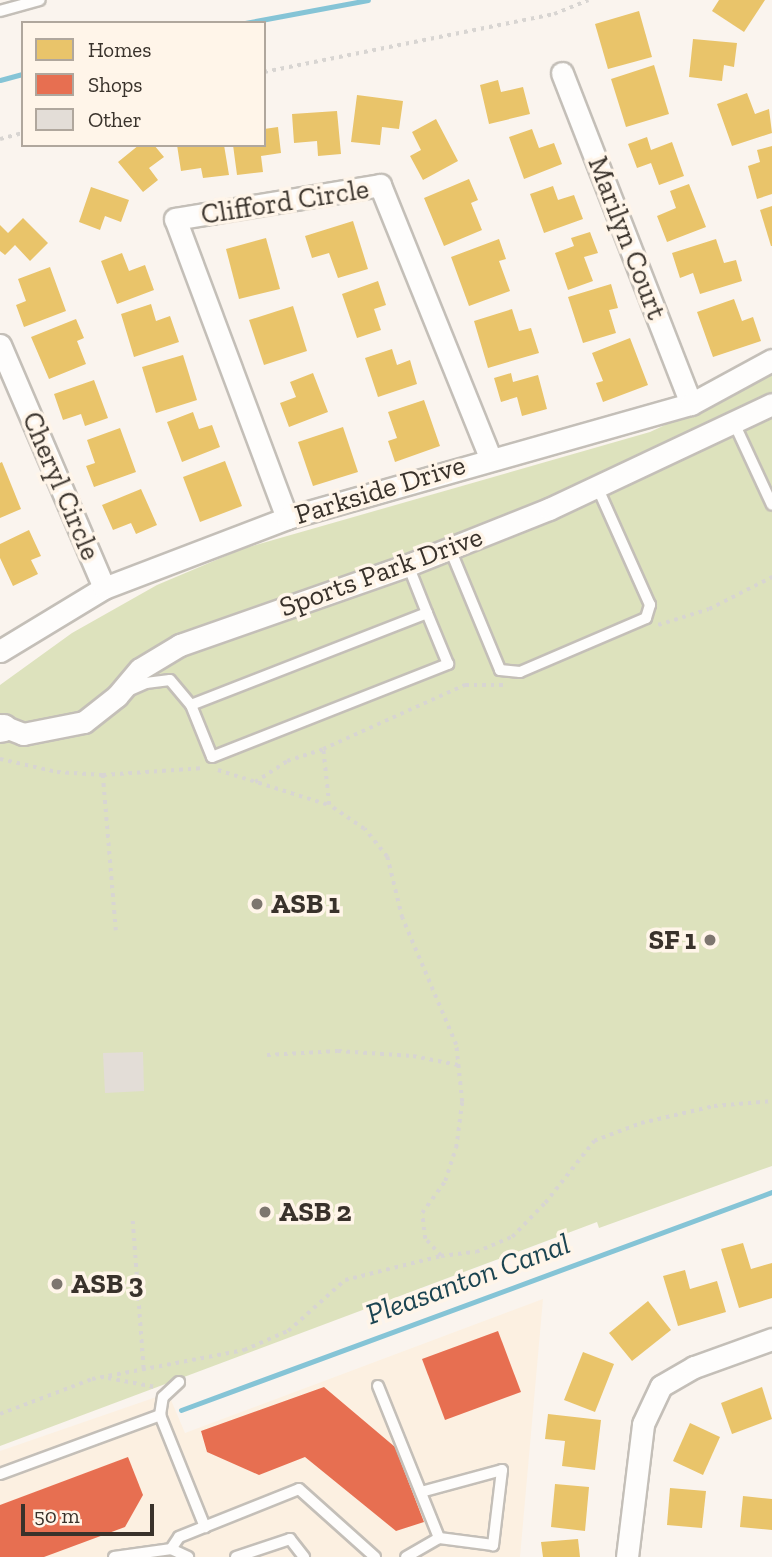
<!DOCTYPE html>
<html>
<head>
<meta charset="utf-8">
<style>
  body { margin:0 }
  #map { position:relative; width:772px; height:1557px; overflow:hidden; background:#faf4ee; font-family:"Zilla Slab",serif }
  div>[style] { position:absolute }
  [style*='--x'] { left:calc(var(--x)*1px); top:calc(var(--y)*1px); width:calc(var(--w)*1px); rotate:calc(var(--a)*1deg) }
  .built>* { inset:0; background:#fcf0e1 }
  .green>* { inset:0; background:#dde2bd }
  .homes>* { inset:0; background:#e9c46a }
  .shops>* { inset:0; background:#e76f51 }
  .stream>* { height:5px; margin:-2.5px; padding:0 2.5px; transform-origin:2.5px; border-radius:2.5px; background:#85c4d6 }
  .building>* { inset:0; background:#e3ddd7 }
  .path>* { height:3.5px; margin-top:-1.75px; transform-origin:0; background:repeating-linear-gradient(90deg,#d8d5d2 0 3.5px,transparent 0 8.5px) }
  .roads { filter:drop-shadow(2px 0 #c4bfb8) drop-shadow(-2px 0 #c4bfb8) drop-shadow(0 2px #c4bfb8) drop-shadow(0 -2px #c4bfb8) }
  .service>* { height:10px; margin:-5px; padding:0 5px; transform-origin:5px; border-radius:5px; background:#fefdfc }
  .minor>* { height:21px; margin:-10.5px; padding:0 10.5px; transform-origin:10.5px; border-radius:10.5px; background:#fefdfc }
  .tertiary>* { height:26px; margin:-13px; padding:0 13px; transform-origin:13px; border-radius:13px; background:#fefdfc }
  .dots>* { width:19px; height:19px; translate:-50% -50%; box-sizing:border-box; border:4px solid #fff5e9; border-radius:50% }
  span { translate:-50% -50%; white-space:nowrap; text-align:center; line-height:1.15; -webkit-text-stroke:7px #fff5e9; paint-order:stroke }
  .street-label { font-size:28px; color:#39322b }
  .poi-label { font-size:28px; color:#39322b; font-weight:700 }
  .left { translate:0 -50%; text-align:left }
  .right { translate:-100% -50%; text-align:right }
  .water-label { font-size:30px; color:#1b4451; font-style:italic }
  .legend { position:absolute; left:21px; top:21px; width:245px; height:126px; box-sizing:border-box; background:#fff5e9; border:2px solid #b0a79d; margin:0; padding:9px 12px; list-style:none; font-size:21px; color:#39322b }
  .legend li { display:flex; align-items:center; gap:14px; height:35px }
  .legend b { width:35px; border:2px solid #b0a79d }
  .scale { position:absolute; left:21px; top:1504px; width:133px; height:32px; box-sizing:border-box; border:4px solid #39322b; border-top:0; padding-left:9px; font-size:21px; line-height:24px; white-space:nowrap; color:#39322b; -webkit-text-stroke:5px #fff5e9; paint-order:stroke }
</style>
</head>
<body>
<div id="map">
  <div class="built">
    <div style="clip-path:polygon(543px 1299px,520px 1557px,0 1557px,0 1451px,168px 1393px,185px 1433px)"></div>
  </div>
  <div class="green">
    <div style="clip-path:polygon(772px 375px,772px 1166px,599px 1228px,597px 1222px,0 1446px,0 685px,72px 633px,157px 585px,242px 549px,650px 432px)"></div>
  </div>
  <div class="homes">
    <div style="clip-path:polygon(719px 0,765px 0,744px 32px,712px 11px)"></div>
    <div style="clip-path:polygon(639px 11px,652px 57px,608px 69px,595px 24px)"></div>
    <div style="clip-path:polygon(693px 39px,737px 43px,734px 67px,724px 65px,722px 81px,689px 77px)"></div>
    <div style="clip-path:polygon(654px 65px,669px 114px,626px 127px,611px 79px)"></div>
    <div style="clip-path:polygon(498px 80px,501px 92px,523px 87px,530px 114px,489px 124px,480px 85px)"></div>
    <div style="clip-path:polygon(747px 93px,755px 114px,769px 109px,772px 133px,732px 146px,717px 104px)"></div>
    <div style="clip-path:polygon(357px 95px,403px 101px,399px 129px,382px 127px,380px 145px,351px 142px)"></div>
    <div style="clip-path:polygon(337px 111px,341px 154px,318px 156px,317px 141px,294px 143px,292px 114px)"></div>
    <div style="clip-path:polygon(436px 119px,458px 161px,423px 180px,410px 156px,421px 150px,412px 132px)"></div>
    <div style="clip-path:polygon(278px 127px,281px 153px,261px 156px,263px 172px,237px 175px,233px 145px,264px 145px,264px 129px)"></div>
    <div style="clip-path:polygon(532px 129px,539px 148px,554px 143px,562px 164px,524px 179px,509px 137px)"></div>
    <div style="clip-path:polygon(647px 137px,651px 150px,672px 142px,684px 176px,659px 185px,651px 163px,637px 168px,628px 144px)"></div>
    <div style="clip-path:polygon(139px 145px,154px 145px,164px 157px,149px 168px,158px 180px,143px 192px,118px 162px)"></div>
    <div style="clip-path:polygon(177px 145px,224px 145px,229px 175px,203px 178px,201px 168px,181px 171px)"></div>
    <div style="clip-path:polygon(772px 146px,772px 194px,757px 199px,748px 166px,760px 162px,757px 150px)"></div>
    <div style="clip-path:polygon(469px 179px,478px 200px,471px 203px,482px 230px,444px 246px,424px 198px)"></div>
    <div style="clip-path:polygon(689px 184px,706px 227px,667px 242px,657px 216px,676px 208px,670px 191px)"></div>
    <div style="clip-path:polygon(553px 186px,558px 200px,574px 195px,583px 219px,544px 233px,530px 194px)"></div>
    <div style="clip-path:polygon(91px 187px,129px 200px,121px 222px,105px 216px,100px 230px,79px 222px)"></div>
    <div style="clip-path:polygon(772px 206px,772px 246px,771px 246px,760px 210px)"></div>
    <div style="clip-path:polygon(23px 218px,48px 243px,30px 261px,15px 245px,5px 255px,0 251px,0 225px,8px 233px)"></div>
    <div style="clip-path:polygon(353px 221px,368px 269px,338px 278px,329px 253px,312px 258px,305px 236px)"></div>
    <div style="clip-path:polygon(590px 232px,598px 253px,584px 257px,593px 281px,568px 290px,555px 253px,574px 246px,571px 238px)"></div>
    <div style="clip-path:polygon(266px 238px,280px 289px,239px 299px,226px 249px)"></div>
    <div style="clip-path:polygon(499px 239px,506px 259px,499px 261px,510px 291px,469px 306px,451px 257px)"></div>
    <div style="clip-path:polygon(716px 239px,724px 263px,736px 260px,742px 281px,700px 294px,693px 273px,680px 278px,672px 253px)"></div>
    <div style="clip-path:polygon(122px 253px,129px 271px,145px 265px,154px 290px,117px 304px,101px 261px)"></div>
    <div style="clip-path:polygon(50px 267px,66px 311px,24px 327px,16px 305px,26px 301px,18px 279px)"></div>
    <div style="clip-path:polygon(378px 281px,386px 305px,374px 309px,381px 330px,357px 338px,342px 294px)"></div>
    <div style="clip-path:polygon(611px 284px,618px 308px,609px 310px,616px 333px,583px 343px,568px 297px)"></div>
    <div style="clip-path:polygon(734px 299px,742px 321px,753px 317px,761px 341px,713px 357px,697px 312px)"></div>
    <div style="clip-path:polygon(151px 304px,156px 321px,170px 316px,179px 342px,134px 357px,121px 314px)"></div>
    <div style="clip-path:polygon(293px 306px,307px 351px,264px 365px,249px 320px)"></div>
    <div style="clip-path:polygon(512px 309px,519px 331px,531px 328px,539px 353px,488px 368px,474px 321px)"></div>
    <div style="clip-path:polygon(76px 319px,84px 338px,77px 341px,86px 364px,49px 379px,31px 337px)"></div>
    <div style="clip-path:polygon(630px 338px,648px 385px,603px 402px,596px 383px,603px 381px,592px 353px)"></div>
    <div style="clip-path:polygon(392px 349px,397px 365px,410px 360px,417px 384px,378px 397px,365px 358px)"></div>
    <div style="clip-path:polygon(183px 355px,197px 400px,156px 413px,142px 367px)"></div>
    <div style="clip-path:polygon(313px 373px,328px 412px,289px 427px,280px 403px,296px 397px,290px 382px)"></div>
    <div style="clip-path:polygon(511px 373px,513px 382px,538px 375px,547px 409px,522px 416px,517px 397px,501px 402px,494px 378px)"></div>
    <div style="clip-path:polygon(94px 380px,108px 418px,85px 426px,81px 414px,63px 420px,54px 394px)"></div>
    <div style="clip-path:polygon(424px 400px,440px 446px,395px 462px,388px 441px,397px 438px,388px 412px)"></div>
    <div style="clip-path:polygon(193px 412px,199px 429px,212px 425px,220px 447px,182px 462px,167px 422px)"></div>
    <div style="clip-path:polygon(343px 427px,358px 472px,313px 486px,298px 442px)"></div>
    <div style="clip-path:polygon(120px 428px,136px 472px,94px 487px,86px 466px,95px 463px,87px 440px)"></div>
    <div style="clip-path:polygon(225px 461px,242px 506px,200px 522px,183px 477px)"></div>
    <div style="clip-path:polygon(2px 462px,21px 509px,0 518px,0 463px)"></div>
    <div style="clip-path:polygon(141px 489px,157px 525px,136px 534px,131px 523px,113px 530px,102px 505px)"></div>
    <div style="clip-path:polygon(29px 530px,41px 556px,31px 560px,38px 574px,13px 586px,0 558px,0 544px)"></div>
    <div style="clip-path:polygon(743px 1243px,751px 1269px,772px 1263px,772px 1298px,739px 1308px,721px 1249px)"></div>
    <div style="clip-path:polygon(685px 1270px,690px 1289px,717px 1281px,726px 1312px,678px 1326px,663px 1276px)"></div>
    <div style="clip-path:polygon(648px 1301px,671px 1330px,632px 1361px,609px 1333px)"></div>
    <div style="clip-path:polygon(583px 1352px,614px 1364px,595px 1412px,564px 1400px)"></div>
    <div style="clip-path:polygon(762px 1387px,772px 1419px,732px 1434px,721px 1403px)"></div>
    <div style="clip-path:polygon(548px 1414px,601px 1420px,595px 1470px,562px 1466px,565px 1441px,545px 1439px)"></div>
    <div style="clip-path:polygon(690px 1423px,720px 1437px,703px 1475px,673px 1461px)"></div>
    <div style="clip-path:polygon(555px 1484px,589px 1487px,585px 1531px,551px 1527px)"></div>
    <div style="clip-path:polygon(670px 1488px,706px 1491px,702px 1528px,667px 1525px)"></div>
    <div style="clip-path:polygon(743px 1496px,772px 1499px,772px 1530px,740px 1527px)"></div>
    <div style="clip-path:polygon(578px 1539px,580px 1557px,543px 1557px,541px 1542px)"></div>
  </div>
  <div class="shops">
    <div style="clip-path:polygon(498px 1331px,521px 1392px,445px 1420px,422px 1359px)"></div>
    <div style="clip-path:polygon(324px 1387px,395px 1447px,424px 1522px,396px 1531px,305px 1457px,259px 1475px,207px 1452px,201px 1431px)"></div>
    <div style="clip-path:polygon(128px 1457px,143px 1495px,125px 1527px,44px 1557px,0 1557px,0 1505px)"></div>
  </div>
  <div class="stream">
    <div style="--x:245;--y:23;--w:125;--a:-10.6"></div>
    <div style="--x:0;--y:80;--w:24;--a:-15"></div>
    <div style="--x:181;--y:1410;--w:630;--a:-20.25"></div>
  </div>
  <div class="building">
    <div style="clip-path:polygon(143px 1052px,144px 1091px,105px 1093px,103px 1053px)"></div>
  </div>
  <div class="path">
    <div style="--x:264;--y:72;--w:296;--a:-11.3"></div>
    <div style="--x:554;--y:14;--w:37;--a:-22"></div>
    <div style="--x:0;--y:139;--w:24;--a:-15"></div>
    <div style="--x:658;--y:625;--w:53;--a:-17.4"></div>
    <div style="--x:709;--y:609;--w:71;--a:-26.9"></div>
    <div style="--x:0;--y:759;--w:58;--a:12.8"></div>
    <div style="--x:57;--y:772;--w:46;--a:3.7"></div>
    <div style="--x:103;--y:775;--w:101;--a:-4"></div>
    <div style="--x:218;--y:770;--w:116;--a:17.5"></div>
    <div style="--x:103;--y:775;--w:156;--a:85.2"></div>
    <div style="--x:255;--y:782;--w:38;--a:-33"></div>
    <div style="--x:287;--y:761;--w:38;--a:-18"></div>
    <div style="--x:267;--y:1055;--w:71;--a:-3.2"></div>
    <div style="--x:338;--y:1051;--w:75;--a:3.8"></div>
    <div style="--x:413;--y:1056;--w:46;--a:11.3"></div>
    <div style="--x:133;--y:1221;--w:150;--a:85.8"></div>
    <div style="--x:441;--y:1256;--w:23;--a:-133"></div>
    <div style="--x:425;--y:1239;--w:26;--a:-97"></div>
    <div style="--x:422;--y:1213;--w:39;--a:-54"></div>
    <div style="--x:445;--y:1181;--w:35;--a:-72"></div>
    <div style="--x:456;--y:1148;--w:46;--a:-82.6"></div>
    <div style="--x:462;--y:1102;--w:57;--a:-96"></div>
    <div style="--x:456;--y:1045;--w:138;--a:-113"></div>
    <div style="--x:402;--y:918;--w:63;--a:-103.8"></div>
    <div style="--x:387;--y:857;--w:36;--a:-129"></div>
    <div style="--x:364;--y:829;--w:42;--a:-145.6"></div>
    <div style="--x:329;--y:805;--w:56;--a:-96.1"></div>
    <div style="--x:323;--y:749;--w:156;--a:-24.3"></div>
    <div style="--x:465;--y:685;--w:43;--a:0"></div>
    <div style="--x:108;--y:1378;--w:48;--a:10.8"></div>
    <div style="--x:0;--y:1414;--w:98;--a:-20.8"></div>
    <div style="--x:92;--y:1379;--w:155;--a:-10.8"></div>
    <div style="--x:244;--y:1350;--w:48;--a:-23.4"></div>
    <div style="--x:288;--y:1331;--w:76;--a:-41.8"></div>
    <div style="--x:345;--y:1280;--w:99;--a:-14"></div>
    <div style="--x:441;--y:1256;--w:35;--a:-7"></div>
    <div style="--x:476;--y:1252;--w:39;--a:-23"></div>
    <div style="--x:512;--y:1237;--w:47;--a:-45.9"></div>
    <div style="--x:545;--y:1203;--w:79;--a:-51.7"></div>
    <div style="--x:594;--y:1141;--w:50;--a:-21"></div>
    <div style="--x:641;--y:1123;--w:75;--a:-13.1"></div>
    <div style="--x:714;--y:1106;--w:58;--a:-4.9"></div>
  </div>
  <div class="roads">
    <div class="service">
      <div style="--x:0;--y:11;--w:41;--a:-15.4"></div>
      <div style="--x:734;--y:423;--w:90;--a:65.1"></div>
      <div style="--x:450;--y:549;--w:131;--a:67.5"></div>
      <div style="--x:500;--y:670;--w:20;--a:6"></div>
      <div style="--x:520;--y:672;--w:137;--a:-23.2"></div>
      <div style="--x:646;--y:618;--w:14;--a:-73"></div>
      <div style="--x:650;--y:605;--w:127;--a:-114.1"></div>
      <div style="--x:408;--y:565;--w:52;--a:68.4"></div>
      <div style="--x:128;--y:691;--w:20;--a:-24"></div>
      <div style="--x:146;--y:683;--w:24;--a:-7"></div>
      <div style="--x:170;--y:680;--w:33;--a:50"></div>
      <div style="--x:191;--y:705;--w:56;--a:68"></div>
      <div style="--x:212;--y:757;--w:254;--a:-21.5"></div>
      <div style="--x:448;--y:664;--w:55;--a:-112.4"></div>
      <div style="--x:427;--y:613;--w:253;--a:158.7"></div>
      <div style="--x:378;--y:1386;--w:164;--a:68.1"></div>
      <div style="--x:439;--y:1538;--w:38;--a:150"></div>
      <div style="--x:160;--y:1415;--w:18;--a:-81"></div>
      <div style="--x:163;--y:1397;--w:22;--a:-43"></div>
      <div style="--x:0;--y:1474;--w:171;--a:-20.2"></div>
      <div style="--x:160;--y:1415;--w:121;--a:68.1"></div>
      <div style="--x:421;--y:1492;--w:84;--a:-15.2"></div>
      <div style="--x:502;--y:1470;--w:76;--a:96.8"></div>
      <div style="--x:493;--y:1545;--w:54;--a:-172.6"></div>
      <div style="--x:171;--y:1549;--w:14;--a:-56"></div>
      <div style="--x:179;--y:1537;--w:129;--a:-21.8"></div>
      <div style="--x:299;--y:1489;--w:102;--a:41.8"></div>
      <div style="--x:114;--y:1557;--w:58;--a:-8"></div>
      <div style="--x:171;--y:1549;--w:19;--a:25"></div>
      <div style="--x:236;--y:1557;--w:57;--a:-18.4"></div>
      <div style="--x:290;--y:1539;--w:23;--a:52"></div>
    </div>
    <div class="minor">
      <div style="--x:562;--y:73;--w:355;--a:68.7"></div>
      <div style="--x:0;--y:345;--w:264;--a:66.8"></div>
      <div style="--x:287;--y:518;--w:319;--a:-110.5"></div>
      <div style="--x:175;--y:219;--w:208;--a:-9.4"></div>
      <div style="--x:380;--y:185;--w:293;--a:68"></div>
      <div style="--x:0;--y:651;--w:122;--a:-31.2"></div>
      <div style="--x:104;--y:588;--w:196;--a:-20.9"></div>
      <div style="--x:287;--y:518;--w:420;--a:-15.8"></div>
      <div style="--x:691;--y:404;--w:92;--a:-28.5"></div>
      <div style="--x:0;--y:725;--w:25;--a:21"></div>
      <div style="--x:23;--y:734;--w:62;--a:-11.1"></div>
      <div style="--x:84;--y:722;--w:42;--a:-38.2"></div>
      <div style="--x:117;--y:696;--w:35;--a:-50"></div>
      <div style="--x:140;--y:669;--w:47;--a:-31"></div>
      <div style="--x:180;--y:645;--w:242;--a:-19.3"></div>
      <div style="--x:408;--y:565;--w:152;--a:-21.7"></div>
      <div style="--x:549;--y:509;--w:246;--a:-25.2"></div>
      <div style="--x:627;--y:1557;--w:134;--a:-83.1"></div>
      <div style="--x:643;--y:1424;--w:42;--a:-64.7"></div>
      <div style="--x:661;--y:1386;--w:38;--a:-30"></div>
      <div style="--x:694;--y:1367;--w:83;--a:-19.7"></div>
    </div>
    <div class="tertiary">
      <div style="--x:0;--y:729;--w:4;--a:-14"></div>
    </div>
  </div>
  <div class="dots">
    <div style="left:257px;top:904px;background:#7d766f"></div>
    <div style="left:710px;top:940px;background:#7d766f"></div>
    <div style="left:265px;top:1212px;background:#7d766f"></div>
    <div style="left:57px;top:1284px;background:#7d766f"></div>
  </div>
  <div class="street-label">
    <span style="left:285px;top:202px;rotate:-9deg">Clifford Circle</span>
    <span style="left:627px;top:238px;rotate:69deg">Marilyn Court</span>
    <span style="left:61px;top:486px;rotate:67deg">Cheryl Circle</span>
    <span style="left:380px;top:490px;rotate:-17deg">Parkside Drive</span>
    <span style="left:381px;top:572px;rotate:-20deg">Sports Park Drive</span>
  </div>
  <div class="poi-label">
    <span class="left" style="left:271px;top:904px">ASB 1</span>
    <span class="right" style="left:696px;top:940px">SF 1</span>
    <span class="left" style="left:279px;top:1212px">ASB 2</span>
    <span class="left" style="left:71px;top:1284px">ASB 3</span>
  </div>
  <div class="water-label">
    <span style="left:468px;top:1279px;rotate:-20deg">Pleasanton Canal</span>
  </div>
  <ul class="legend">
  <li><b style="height:19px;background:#e9c46a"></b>Homes</li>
  <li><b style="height:19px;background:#e76f51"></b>Shops</li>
  <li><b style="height:19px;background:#e3ddd7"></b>Other</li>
  </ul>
  <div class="scale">50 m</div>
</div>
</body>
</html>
